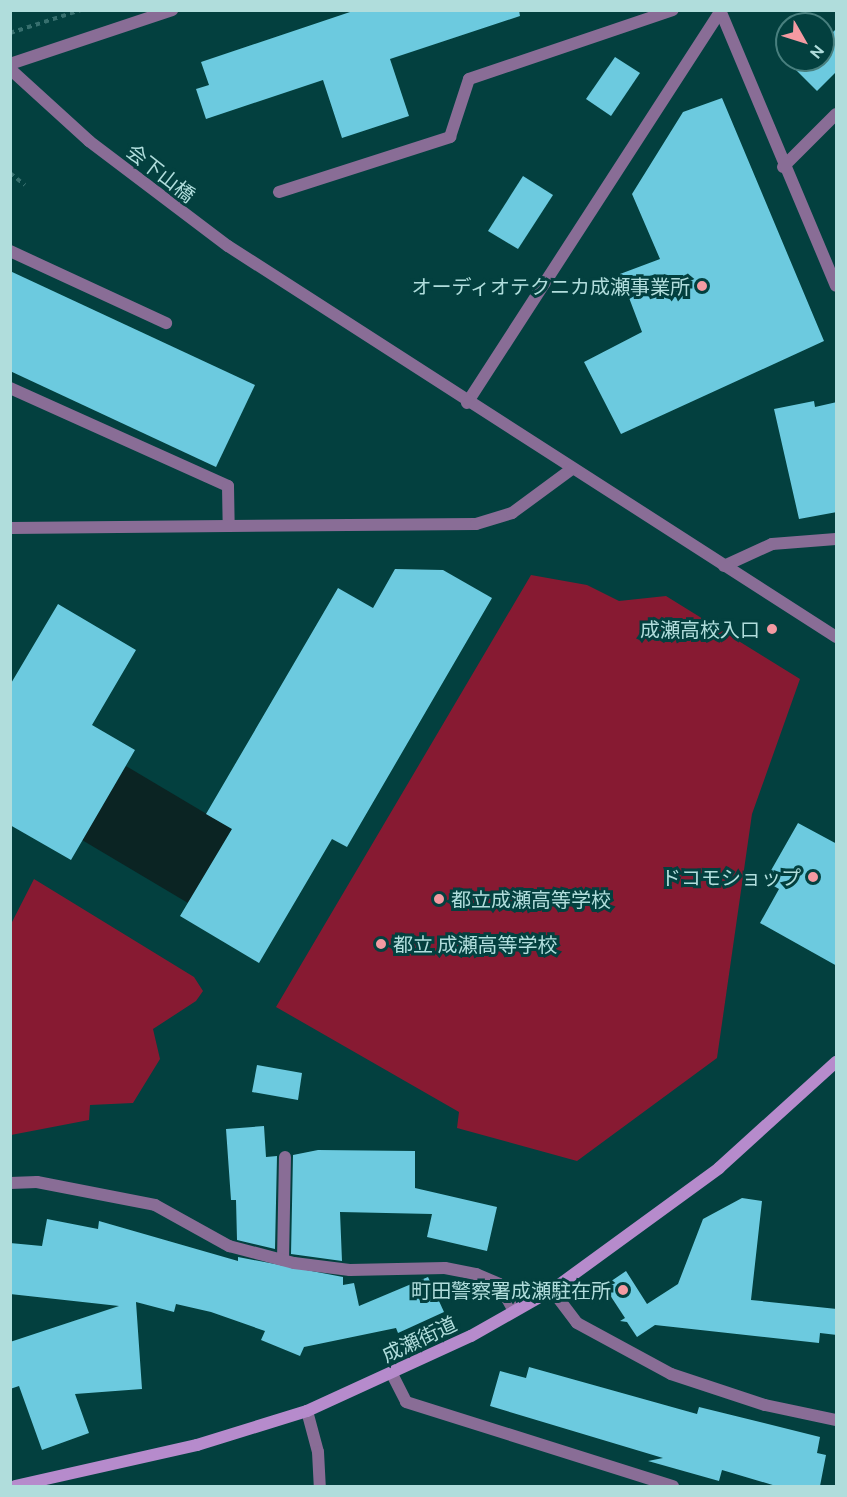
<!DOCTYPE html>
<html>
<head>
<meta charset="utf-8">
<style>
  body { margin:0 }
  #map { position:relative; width:847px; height:1497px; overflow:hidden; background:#03403f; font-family:Ubuntu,"Noto Sans JP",sans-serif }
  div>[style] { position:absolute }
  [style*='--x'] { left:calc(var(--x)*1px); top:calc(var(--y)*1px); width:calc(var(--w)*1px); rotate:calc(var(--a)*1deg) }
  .green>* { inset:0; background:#871a32 }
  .water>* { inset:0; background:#0b2423 }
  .building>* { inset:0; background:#6ccadf }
  .path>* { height:4px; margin-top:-2px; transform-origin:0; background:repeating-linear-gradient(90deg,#376f6e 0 4.5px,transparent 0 9px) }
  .service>* { height:12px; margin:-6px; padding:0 6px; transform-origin:6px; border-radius:6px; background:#896d96 }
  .minor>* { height:12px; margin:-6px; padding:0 6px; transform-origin:6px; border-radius:6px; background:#896d96 }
  .tertiary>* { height:12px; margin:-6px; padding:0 6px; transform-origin:6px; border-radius:6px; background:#896d96 }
  .secondary>* { height:12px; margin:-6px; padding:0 6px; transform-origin:6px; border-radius:6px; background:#b68bcc }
  .dots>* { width:16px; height:16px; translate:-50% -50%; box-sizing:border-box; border:3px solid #03403f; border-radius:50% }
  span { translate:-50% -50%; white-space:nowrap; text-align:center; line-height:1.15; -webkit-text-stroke:6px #03403f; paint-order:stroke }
  .street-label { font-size:20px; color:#b0dddc }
  .poi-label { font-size:20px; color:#b0dddc }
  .right { translate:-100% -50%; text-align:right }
  .left { translate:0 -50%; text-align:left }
  .frame { position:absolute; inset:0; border:12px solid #b0dddc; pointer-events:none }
  .north { position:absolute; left:775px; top:12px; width:60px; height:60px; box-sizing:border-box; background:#03403f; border:2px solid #487f7e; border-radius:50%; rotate:129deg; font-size:16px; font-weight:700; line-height:24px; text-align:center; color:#b0dddc }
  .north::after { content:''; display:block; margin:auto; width:21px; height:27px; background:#f49aa2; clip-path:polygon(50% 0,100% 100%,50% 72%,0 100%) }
</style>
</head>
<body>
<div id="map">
  <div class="green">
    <div style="clip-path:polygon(531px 575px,587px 585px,619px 601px,666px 596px,800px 679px,752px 814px,717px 1058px,577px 1161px,457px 1128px,459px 1112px,276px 1007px)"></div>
    <div style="clip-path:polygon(34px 879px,194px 977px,203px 991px,196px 1001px,153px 1029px,160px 1059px,133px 1103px,90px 1105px,89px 1120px,11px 1135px,11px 924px)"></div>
  </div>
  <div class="water">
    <div style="clip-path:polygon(126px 766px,232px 829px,188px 903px,82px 840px)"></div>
  </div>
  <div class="building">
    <div style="clip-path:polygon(356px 10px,519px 10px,520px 16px,390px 59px,409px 116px,342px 138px,323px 80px,206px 119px,196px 89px,209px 85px,201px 62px)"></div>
    <div style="clip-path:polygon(837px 28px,837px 71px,817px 91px,796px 70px,806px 60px,823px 60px,823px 42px)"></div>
    <div style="clip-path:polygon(615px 57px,640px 73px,611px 116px,586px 99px)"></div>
    <div style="clip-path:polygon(722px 98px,824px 341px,621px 434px,584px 362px,642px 332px,620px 274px,660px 259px,632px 194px,683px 112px)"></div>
    <div style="clip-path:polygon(523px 176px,553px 195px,518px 249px,488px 231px)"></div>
    <div style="clip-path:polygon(10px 271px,255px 385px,216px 467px,10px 371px)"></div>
    <div style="clip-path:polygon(814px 401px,815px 407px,837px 402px,837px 512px,799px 519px,774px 409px)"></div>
    <div style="clip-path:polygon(395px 569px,443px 570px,492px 598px,347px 847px,332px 839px,259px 963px,180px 916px,232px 829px,206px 814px,338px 588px,373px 608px)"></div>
    <div style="clip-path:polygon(58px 604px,136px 650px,92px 725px,135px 750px,71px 860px,10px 825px,10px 685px)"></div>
    <div style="clip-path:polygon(798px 823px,837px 844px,837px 966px,760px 923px,779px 889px,765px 881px)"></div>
    <div style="clip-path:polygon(257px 1065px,302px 1073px,298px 1100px,252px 1092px)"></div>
    <div style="clip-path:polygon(264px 1126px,266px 1157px,277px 1156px,275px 1249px,237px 1240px,236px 1200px,231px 1200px,226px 1129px)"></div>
    <div style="clip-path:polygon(318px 1150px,415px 1151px,415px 1188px,497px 1207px,487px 1251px,427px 1237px,432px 1214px,340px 1212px,342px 1261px,291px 1254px,293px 1155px)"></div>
    <div style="clip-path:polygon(742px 1198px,762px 1201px,751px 1300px,837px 1309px,837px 1335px,820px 1333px,819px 1343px,655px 1325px,637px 1337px,627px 1322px,620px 1321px,625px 1318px,604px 1286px,626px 1271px,647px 1304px,678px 1284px,703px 1219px)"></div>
    <div style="clip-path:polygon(47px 1219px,98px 1229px,99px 1221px,238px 1261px,238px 1257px,343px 1277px,343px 1285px,354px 1283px,359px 1306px,428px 1277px,444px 1312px,398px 1333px,396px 1328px,304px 1347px,300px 1356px,261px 1340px,265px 1331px,211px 1312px,176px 1304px,174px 1312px,136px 1302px,142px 1389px,75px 1394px,89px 1433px,42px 1450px,19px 1386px,10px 1389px,10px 1342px,119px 1306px,10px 1294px,10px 1243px,42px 1246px)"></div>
    <div style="clip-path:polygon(529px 1367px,697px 1414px,699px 1407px,820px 1437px,817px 1453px,826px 1455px,820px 1486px,776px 1486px,722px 1470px,719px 1481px,648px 1461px,663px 1458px,490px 1406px,500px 1371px,526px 1378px)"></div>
  </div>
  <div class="path">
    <div style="--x:10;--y:33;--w:75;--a:-17.9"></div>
    <div style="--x:10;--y:173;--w:19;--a:39"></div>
  </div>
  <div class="service">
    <div style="--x:783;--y:167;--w:75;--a:-45"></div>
    <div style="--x:279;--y:192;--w:180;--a:-17.8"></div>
    <div style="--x:450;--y:137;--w:61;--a:-71.9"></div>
    <div style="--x:469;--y:79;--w:215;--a:-18.7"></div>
    <div style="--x:10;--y:251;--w:172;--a:24.8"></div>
    <div style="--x:10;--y:388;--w:239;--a:24.2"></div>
    <div style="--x:228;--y:486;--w:39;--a:89"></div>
    <div style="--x:724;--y:566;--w:53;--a:-24.6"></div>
    <div style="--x:772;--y:544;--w:64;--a:-4.5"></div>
    <div style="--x:283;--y:1260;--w:103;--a:-88.9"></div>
    <div style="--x:307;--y:1411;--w:42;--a:75"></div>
    <div style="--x:318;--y:1452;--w:34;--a:87"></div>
  </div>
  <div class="minor">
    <div style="--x:720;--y:10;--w:299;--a:67.2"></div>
    <div style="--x:467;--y:403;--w:466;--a:-57.1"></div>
    <div style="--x:10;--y:1183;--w:27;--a:-2"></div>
    <div style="--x:37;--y:1182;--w:120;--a:11"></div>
    <div style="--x:155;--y:1205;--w:85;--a:29"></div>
    <div style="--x:229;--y:1246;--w:67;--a:14.7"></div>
    <div style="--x:294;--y:1263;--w:56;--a:7.1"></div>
    <div style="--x:350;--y:1270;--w:95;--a:-1.2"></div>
    <div style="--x:445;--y:1268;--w:32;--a:11"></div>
    <div style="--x:476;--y:1274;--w:25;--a:23"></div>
    <div style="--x:499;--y:1284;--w:31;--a:61"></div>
    <div style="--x:552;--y:1290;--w:41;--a:52.9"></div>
    <div style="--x:577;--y:1323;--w:107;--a:28.5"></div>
    <div style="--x:671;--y:1374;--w:99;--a:18.3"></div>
    <div style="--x:765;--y:1405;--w:73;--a:11.9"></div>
    <div style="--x:392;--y:1374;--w:31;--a:63"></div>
    <div style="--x:406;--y:1402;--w:280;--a:17.5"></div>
  </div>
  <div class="tertiary">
    <div style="--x:10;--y:64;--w:171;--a:-18.4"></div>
    <div style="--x:10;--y:69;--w:107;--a:42.3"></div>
    <div style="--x:89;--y:141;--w:174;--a:37.1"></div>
    <div style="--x:228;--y:246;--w:723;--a:32.74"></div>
    <div style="--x:10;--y:528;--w:466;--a:-0.5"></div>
    <div style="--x:476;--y:524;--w:38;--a:-17"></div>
    <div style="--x:512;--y:513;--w:74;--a:-36.3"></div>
  </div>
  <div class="secondary">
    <div style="--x:15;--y:1486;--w:187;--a:-12.7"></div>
    <div style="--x:197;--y:1445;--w:115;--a:-17.2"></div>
    <div style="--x:307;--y:1411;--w:180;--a:-24.6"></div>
    <div style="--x:471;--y:1336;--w:93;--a:-29.6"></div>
    <div style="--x:552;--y:1290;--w:207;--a:-36.1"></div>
    <div style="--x:719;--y:1168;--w:158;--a:-42.2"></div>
  </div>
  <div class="dots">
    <div style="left:702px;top:286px;background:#f49aa2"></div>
    <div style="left:772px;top:629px;background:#f49aa2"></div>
    <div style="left:813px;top:877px;background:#f49aa2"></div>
    <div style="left:439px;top:899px;background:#f49aa2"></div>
    <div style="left:381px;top:944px;background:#f49aa2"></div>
    <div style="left:623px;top:1290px;background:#f49aa2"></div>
  </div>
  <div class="street-label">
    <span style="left:161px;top:173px;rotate:38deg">会下山橋</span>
    <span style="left:419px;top:1339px;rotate:-25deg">成瀬街道</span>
  </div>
  <div class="poi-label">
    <span class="right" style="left:690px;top:286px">オーディオテクニカ成瀬事業所</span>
    <span class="right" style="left:760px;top:629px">成瀬高校入口</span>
    <span class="right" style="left:801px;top:877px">ドコモショップ</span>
    <span class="left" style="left:451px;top:899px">都立成瀬高等学校</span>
    <span class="left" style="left:393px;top:944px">都立 成瀬高等学校</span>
    <span class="right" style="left:611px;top:1290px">町田警察署成瀬駐在所</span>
  </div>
  <div class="frame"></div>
  <div class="north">N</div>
</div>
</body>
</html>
